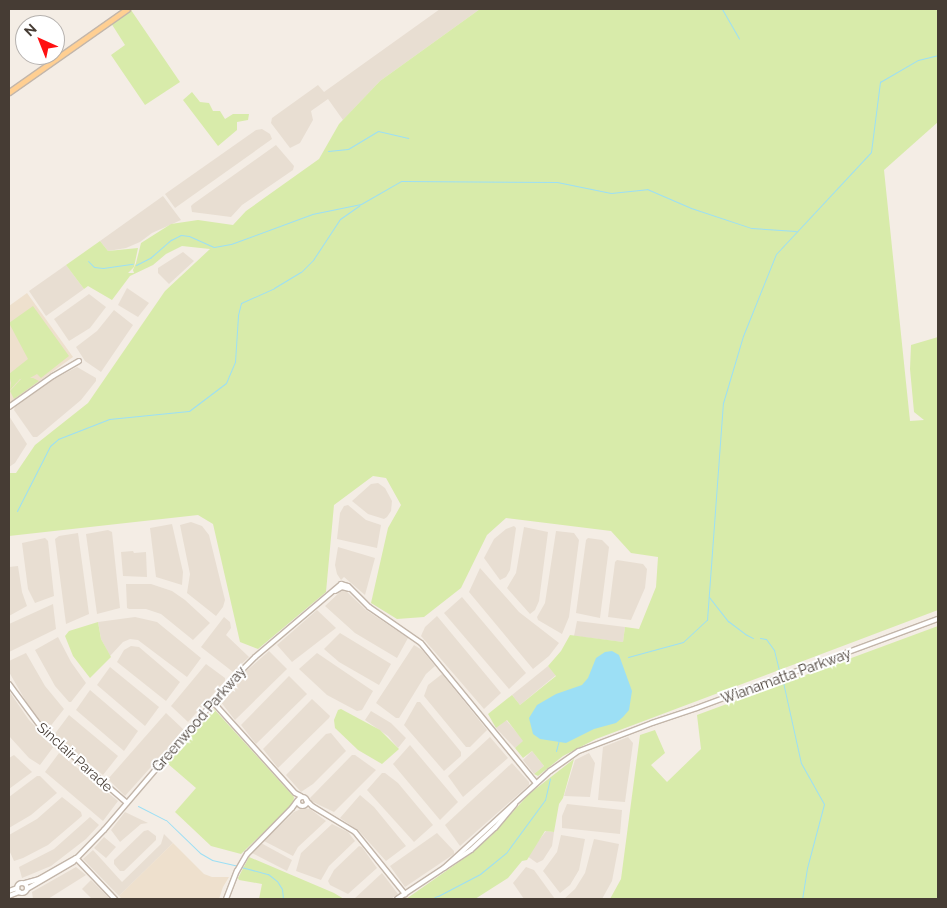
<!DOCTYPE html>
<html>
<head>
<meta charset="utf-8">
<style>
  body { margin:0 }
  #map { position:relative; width:947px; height:908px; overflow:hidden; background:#f4ede5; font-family:Raleway,sans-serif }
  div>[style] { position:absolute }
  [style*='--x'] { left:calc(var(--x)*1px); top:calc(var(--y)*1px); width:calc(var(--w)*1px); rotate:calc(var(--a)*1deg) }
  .residential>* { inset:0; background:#e8ded2 }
  .education>* { inset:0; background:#eee0cd }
  .green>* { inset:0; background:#d8ebaa }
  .water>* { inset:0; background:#9cdff5 }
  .stream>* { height:1px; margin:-0.5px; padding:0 0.5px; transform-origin:0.5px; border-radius:0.5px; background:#9cdff5 }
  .roads { filter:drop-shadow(1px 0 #c3b6aa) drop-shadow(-1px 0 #c3b6aa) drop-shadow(0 1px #c3b6aa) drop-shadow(0 -1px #c3b6aa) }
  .minor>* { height:4px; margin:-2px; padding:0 2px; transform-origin:2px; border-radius:2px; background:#fff }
  .minor>.ring { margin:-2px; padding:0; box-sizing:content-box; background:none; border:4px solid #fff; border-radius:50% }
  .major>* { height:5px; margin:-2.5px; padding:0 2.5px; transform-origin:2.5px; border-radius:2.5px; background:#ffcf92 }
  span { translate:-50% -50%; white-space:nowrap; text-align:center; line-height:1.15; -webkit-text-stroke:4px #fff; paint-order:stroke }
  .street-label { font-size:14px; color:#463c34 }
  .frame { position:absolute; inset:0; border:10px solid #463c34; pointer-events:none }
  .north { position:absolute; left:15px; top:15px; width:50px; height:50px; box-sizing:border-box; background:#fff; border:1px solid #b5b1ae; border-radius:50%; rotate:316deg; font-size:14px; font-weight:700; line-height:20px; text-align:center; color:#463c34 }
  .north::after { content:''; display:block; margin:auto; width:18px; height:22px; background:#ff1011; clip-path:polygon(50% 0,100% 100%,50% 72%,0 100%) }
</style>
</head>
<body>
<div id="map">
  <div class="residential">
    <div style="clip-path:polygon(440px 9px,480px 9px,380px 81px,343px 120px,328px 99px,311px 111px,313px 120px,300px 143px,290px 148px,271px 123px,272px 118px,318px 85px,324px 92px)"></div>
    <div style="clip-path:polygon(262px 129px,270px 134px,272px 139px,175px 208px,165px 194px,256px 130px)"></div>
    <div style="clip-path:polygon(276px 145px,294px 166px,293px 170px,242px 205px,231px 217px,192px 212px,191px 206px,193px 204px)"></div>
    <div style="clip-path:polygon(163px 196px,181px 220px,152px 233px,140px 242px,126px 248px,108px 251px,100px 241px)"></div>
    <div style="clip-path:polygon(183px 252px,194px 261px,169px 284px,158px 273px,158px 268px)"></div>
    <div style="clip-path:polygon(66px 265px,84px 289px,46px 316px,29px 291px)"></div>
    <div style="clip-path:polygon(127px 288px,149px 303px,138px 317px,118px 305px)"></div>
    <div style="clip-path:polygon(89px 294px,106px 307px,90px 328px,69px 341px,54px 319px)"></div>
    <div style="clip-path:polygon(114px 310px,133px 325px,101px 372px,85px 361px,76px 347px,97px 331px)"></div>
    <div style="clip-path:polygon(77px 367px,96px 378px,96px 381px,81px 400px,37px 437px,33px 437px,14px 410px,15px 407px,54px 379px)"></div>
    <div style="clip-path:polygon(9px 416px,27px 444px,15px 463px,9px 467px)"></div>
    <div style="clip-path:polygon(378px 483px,385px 488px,392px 501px,391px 511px,387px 517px,384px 519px,368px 514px,352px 501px,371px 484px)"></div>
    <div style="clip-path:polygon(348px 505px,366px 520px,381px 525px,377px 548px,337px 539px,340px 513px,344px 506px)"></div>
    <div style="clip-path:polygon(191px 522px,202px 526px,209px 535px,225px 600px,223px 607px,216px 616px,187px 593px,190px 574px,180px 525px)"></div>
    <div style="clip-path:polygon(172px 524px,183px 572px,182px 585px,156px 577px,150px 528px)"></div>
    <div style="clip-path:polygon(514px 526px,516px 528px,510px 570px,506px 577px,500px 580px,484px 558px,494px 539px,506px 529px)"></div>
    <div style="clip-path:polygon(524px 527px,548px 532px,539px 601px,535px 610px,530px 614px,507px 588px,516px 573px)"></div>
    <div style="clip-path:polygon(108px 530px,112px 532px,120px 608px,97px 614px,86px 534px)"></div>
    <div style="clip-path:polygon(556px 531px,574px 533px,579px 540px,569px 617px,562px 634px,538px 620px,537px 617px,545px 603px)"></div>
    <div style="clip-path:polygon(78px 533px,89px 614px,66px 624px,55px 539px,59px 536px)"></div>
    <div style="clip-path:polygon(45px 538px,48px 541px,54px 596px,35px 603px,28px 589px,22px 543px)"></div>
    <div style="clip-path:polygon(588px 538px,602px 540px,609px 547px,600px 618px,576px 613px,586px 540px)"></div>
    <div style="clip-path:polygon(338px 547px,375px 558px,365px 595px,344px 577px,341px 580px,337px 574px,335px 565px)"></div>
    <div style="clip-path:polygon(133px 551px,134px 553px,146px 552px,147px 577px,123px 576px,121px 552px)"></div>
    <div style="clip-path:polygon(617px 560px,643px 564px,647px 569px,645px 588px,631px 620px,608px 617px,615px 562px)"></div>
    <div style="clip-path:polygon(18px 566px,22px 592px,27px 606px,9px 616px,9px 567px)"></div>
    <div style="clip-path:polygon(480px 568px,519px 612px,559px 643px,549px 656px,533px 669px,469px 592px)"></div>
    <div style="clip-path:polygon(126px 584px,151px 584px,172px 591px,185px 600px,210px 623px,193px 640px,161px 614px,146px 609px,129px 609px,127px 608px)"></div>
    <div style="clip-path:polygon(345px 590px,366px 610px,408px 638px,397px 658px,355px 633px,325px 606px,340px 592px)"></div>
    <div style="clip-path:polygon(462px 597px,526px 673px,509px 689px,444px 613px)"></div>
    <div style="clip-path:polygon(53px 604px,56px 629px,9px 652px,9px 624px)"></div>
    <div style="clip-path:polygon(317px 610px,336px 628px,292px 662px,277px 645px)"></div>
    <div style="clip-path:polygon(437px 616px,501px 693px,484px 709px,421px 636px,425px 627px)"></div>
    <div style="clip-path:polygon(135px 617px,157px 622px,201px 658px,187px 677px,138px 640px,130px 639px,123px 642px,110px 656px,101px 639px,98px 622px)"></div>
    <div style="clip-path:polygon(224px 617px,230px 622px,231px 628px,226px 635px,249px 657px,233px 672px,201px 647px)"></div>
    <div style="clip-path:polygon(577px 621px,625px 627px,623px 642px,574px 636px)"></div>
    <div style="clip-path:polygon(340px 633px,391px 664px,379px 685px,339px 662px,324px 649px)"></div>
    <div style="clip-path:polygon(58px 637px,71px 662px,86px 683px,71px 702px,69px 702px,55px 686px,35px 650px)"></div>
    <div style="clip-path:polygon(414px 645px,422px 650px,435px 666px,426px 674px,399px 718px,396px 718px,376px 703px)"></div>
    <div style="clip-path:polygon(131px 646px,139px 647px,180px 682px,166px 701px,117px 662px,124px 650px)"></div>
    <div style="clip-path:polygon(269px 651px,287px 669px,235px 720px,220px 701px,244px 673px)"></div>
    <div style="clip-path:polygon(26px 653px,45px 686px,64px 709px,49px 728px,40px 721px,28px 705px,9px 672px,9px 661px)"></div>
    <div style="clip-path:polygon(317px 653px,373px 691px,362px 710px,357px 711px,327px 695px,299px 669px)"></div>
    <div style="clip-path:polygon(206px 664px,225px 678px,225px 681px,188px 722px,171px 706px)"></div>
    <div style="clip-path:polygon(548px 666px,556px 675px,520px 705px,512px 695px)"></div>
    <div style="clip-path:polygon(110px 667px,159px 707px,145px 726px,97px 685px)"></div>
    <div style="clip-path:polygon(442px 674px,487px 730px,470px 747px,466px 747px,424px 696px,428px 685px)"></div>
    <div style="clip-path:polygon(289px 676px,307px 694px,256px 744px,241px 725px)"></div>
    <div style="clip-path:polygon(90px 690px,138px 731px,124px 751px,76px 710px)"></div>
    <div style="clip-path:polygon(9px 691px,29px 720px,54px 746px,40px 765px,29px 758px,9px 736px)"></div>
    <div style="clip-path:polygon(312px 699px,330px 716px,329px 718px,278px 768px,263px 749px)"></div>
    <div style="clip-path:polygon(417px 702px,420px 702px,461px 752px,461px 756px,444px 771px,404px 725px)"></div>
    <div style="clip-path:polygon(371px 711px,391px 723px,406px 738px,398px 748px,388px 736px,365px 720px)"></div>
    <div style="clip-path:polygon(166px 713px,184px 730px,125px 796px,108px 779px)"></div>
    <div style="clip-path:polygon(69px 715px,118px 756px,103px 775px,54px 735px)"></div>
    <div style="clip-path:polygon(506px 720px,524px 741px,515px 748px,496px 728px)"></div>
    <div style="clip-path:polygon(331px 733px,346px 751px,313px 784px,301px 792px,286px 775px,326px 734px)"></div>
    <div style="clip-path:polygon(490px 737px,508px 758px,463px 797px,448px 776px)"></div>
    <div style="clip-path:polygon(628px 737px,633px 743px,625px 802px,598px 800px,603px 747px)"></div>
    <div style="clip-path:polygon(410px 745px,458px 802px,440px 820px,393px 764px)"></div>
    <div style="clip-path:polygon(532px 751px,544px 766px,534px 774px,523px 760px)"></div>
    <div style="clip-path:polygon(59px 753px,118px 801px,103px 821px,45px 772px)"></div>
    <div style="clip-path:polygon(589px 753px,595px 763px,590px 797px,564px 796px,575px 760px)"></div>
    <div style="clip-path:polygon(14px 755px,32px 772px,9px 789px,9px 758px)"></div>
    <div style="clip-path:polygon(352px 755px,355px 755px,376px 770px,334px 812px,311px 801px,310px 798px)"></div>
    <div style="clip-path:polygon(512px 763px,529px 782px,529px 785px,460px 846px,445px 825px)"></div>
    <div style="clip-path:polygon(382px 773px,385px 773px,398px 783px,433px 825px,414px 842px,367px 790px)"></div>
    <div style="clip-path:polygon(37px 776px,40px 776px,57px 793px,31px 815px,9px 828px,9px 797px)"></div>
    <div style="clip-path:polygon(360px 795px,374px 807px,406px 846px,386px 861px,359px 831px,340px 818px)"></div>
    <div style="clip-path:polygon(62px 797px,81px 812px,82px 816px,48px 845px,23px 858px,14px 861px,9px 850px,9px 835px,37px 819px)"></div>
    <div style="clip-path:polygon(567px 804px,622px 810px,620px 834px,562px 828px,562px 816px)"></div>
    <div style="clip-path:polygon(303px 808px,310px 809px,326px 821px,298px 847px,293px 856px,264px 841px,294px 812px)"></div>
    <div style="clip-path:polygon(125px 812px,148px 823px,141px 824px,120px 842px,111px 830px)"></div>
    <div style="clip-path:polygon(90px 817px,99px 825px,86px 839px,51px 866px,22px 878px,19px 867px,54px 849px)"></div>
    <div style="clip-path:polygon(332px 824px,348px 832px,355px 841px,329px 866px,321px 880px,296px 871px,301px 853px)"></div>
    <div style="clip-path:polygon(148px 830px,156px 836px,156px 840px,124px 871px,120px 871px,114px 864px,114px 860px,144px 831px)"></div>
    <div style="clip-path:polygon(546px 831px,554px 832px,552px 846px,543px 860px,537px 863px,527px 856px)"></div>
    <div style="clip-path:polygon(437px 833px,454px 851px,454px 854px,405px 887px,390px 866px)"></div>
    <div style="clip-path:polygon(164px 834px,173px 843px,119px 896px,83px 859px,93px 850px,122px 882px,161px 844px)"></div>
    <div style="clip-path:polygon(561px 835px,585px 839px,579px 870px,570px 885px,560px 893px,543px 871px,557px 852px)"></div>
    <div style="clip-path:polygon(104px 837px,116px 847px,106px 858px,94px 848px)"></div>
    <div style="clip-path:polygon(594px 839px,619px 844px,612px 881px,602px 899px,564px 899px,575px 889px,585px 873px)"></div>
    <div style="clip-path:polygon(261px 843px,292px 860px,287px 871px,252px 853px)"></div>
    <div style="clip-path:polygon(359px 846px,362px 847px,377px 868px,348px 894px,330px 885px,328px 881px,334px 870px)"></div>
    <div style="clip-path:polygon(76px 867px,86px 875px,48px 899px,33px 899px,32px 892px)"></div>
    <div style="clip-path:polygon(526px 867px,534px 870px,555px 899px,524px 899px,513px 883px)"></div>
    <div style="clip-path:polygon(382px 873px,398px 894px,391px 899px,354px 899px)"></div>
    <div style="clip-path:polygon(91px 880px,108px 897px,108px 899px,92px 899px,82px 889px)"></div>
  </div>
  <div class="education">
    <div style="clip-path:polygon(27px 293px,73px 357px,9px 403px,9px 306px)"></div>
    <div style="clip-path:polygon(173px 843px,204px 874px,212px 877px,229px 877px,223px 887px,219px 899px,122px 899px,119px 896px)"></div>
  </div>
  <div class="green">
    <div style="clip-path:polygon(480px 9px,938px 9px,938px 122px,884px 170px,910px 421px,924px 420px,914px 412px,910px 369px,911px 345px,938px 337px,938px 610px,596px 739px,563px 756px,538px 776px,534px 774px,544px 766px,532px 751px,523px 758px,515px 748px,523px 741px,507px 720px,496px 728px,488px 714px,512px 695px,520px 705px,556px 676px,548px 666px,561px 651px,570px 635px,623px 642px,625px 627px,639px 629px,656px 587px,658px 557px,631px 553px,611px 531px,506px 518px,487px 535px,461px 588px,424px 617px,397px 619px,371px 603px,388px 528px,401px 505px,386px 478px,373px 476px,334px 505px,326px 592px,258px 649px,240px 642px,213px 524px,198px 515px,9px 536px,9px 473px,16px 473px,35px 445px,88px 403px,165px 291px,210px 249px,182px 246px,166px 254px,153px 265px,130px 276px,112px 300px,88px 286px,84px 289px,66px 265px,100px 241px,108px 251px,138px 248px,134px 267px,128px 273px,134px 273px,133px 270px,136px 263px,141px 243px,171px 224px,198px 220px,233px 225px,246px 211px,319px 159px,339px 124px,380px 81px)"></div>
    <div style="clip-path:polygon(131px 10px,180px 82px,145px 105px,111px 55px,125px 45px,111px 23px)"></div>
    <div style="clip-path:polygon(192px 92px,200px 102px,209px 103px,213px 111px,220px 111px,225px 119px,233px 114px,249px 114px,248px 120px,237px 122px,237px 130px,218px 146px,183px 100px)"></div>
    <div style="clip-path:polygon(33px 306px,69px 356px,41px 378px,37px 374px,30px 378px,20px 379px,10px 390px,11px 383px,9px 374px,28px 359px,9px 323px)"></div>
    <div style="clip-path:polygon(22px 378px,33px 378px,39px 381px,14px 399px,10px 391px)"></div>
    <div style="clip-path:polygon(98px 622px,101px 639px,111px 657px,90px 678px,73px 656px,65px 636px,69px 631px)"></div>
    <div style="clip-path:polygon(938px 626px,938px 899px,610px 899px,621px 879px,640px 735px,655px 730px,665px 753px,651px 765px,667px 782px,701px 749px,697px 715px)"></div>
    <div style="clip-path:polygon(214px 709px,294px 797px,293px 804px,241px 854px,211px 846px,175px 812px,196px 788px,167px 763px)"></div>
    <div style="clip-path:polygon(341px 709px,380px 730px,399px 749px,382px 764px,358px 750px,335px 728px,334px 720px,338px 710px)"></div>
    <div style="clip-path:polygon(574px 759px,563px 798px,559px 804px,554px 832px,545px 831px,527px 860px,522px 861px,508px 878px,475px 899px,406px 899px,469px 855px,491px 836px,529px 794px)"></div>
    <div style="clip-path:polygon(249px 857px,334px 893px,344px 899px,259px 899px,262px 884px,239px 880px,238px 878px)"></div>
  </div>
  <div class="water">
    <div style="clip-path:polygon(612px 651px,619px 655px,632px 691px,629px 710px,623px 717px,616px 723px,594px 729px,566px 743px,540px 739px,533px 734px,529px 718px,537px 705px,556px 694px,582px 685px,588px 678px,596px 658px,605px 652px)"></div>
  </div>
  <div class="stream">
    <div style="--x:722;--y:9;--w:34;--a:60"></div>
    <div style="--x:328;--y:151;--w:20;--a:-6"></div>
    <div style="--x:348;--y:149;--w:35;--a:-31"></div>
    <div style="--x:378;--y:131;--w:31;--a:13"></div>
    <div style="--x:88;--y:261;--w:8;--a:45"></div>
    <div style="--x:94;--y:267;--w:9;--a:6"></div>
    <div style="--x:103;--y:268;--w:30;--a:-8"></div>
    <div style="--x:136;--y:265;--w:16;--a:-27"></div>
    <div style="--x:150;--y:258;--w:28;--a:-41"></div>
    <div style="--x:171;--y:240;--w:11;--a:-27"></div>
    <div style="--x:181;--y:235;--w:8;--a:7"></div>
    <div style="--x:189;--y:236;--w:27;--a:24"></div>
    <div style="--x:214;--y:247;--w:17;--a:-10"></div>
    <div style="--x:231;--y:244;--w:86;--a:-20.3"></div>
    <div style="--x:312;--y:214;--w:50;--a:-11.5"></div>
    <div style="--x:361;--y:204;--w:46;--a:-29.9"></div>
    <div style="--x:401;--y:181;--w:156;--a:0.4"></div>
    <div style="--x:557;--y:182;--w:55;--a:11.5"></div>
    <div style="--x:611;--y:193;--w:36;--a:-6"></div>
    <div style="--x:647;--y:189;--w:48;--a:23.4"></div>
    <div style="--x:691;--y:208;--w:63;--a:18.4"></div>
    <div style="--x:751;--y:228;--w:45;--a:3.8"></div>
    <div style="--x:17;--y:511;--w:73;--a:-63.1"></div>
    <div style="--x:50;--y:446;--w:11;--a:-41"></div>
    <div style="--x:58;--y:439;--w:55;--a:-21.4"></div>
    <div style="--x:109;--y:419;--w:80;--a:-5.7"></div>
    <div style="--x:189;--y:411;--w:46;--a:-37.1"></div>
    <div style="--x:226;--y:383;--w:23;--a:-67"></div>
    <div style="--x:235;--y:362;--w:47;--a:-86.3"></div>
    <div style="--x:238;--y:315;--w:12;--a:-76"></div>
    <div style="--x:241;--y:303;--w:36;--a:-24"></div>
    <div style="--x:274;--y:288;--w:31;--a:-31"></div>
    <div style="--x:301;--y:272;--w:17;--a:-45"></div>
    <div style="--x:313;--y:260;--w:49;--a:-56.6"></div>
    <div style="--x:340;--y:219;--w:24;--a:-35"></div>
    <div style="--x:709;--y:597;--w:31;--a:52"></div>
    <div style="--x:728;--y:621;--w:21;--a:37"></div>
    <div style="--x:745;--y:634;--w:9;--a:27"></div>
    <div style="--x:760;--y:638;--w:6;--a:9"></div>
    <div style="--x:766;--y:639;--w:14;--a:54"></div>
    <div style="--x:774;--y:650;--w:25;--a:76"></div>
    <div style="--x:628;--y:657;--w:57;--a:-15.3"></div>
    <div style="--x:683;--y:642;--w:33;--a:-43"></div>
    <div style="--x:707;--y:620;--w:218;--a:-85.8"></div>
    <div style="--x:723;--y:403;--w:70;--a:-73.4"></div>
    <div style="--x:743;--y:336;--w:88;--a:-68.1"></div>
    <div style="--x:776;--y:254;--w:139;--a:-47"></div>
    <div style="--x:871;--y:152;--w:71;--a:-82.7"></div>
    <div style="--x:880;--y:82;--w:44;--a:-30.1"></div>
    <div style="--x:918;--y:60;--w:21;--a:-14"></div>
    <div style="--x:783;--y:682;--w:83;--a:77.5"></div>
    <div style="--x:801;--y:763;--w:47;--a:60.7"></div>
    <div style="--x:824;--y:804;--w:66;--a:104.9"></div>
    <div style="--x:807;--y:868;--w:31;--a:99"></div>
    <div style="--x:556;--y:751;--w:11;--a:-75"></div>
    <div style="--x:138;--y:806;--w:31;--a:27"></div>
    <div style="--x:166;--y:820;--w:47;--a:44.1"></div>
    <div style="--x:200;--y:853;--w:14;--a:30"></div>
    <div style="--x:212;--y:860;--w:26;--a:13"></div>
    <div style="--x:241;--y:867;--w:28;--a:15"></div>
    <div style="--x:268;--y:874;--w:11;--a:38"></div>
    <div style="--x:277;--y:881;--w:9;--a:58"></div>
    <div style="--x:282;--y:889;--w:10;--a:84"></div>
    <div style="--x:438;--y:896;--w:47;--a:-27.6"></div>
    <div style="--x:480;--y:874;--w:33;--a:-39"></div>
    <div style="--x:506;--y:853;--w:66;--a:-53.7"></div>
    <div style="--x:545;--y:800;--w:22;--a:-77"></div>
    <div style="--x:432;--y:899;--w:6;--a:-31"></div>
  </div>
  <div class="roads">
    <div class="minor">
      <div style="--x:9;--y:407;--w:54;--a:-35.2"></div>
      <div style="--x:53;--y:376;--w:30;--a:-30"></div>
      <div style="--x:335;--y:591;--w:8;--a:-30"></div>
      <div style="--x:342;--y:587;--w:7;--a:16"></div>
      <div style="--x:9;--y:684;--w:57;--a:53.5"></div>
      <div style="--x:43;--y:730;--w:111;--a:41"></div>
      <div style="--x:213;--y:702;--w:122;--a:48"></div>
      <div style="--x:295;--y:793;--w:7;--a:27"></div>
      <div class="ring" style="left:297.5px;top:796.5px;width:5px;height:5px"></div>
      <div style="--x:306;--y:800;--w:8;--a:45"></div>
      <div style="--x:312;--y:806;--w:50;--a:31.2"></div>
      <div style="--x:355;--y:832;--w:80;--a:51.1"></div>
      <div style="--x:76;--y:858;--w:57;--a:46.4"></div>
      <div style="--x:444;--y:868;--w:144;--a:-42.5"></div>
      <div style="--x:550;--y:771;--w:35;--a:-35"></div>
      <div style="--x:579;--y:751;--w:78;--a:-21"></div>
      <div style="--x:652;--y:723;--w:47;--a:-18.4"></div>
      <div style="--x:697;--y:708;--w:257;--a:-20.3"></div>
      <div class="ring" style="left:17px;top:883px;width:6px;height:6px"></div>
      <div style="--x:25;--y:883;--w:15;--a:-16"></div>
      <div style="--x:39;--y:879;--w:43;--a:-29.6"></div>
      <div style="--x:27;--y:889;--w:53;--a:-30.4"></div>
      <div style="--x:73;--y:862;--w:45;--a:-45.9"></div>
      <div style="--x:104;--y:830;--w:199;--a:-49.5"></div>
      <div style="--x:233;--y:679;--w:31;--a:-45"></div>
      <div style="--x:255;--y:657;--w:113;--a:-40.3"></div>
      <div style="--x:341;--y:584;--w:7;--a:16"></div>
      <div style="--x:348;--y:586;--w:30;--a:45"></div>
      <div style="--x:369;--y:607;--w:63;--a:34.7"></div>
      <div style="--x:421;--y:643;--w:181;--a:50.6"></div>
      <div style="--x:9;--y:891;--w:9;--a:-21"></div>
      <div style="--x:9;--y:896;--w:11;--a:-22"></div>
      <div style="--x:226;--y:899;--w:30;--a:-69"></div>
      <div style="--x:237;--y:871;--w:20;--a:-60"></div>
      <div style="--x:247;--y:854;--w:64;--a:-45.6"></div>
      <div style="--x:292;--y:808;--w:9;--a:-54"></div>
      <div style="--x:397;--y:899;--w:89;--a:-33.5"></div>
      <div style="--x:471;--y:850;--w:33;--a:-43"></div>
      <div style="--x:495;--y:828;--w:31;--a:-50"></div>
    </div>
    <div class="major">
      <div style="--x:9;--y:92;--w:144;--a:-35.1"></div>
    </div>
  </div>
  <div class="street-label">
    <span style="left:786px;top:676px;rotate:-20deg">Wianamatta Parkway</span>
    <span style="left:199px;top:719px;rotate:-49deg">Greenwood Parkway</span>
    <span style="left:75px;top:757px;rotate:42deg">Sinclair Parade</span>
  </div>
  <div class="frame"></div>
  <div class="north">N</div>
</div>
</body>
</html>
